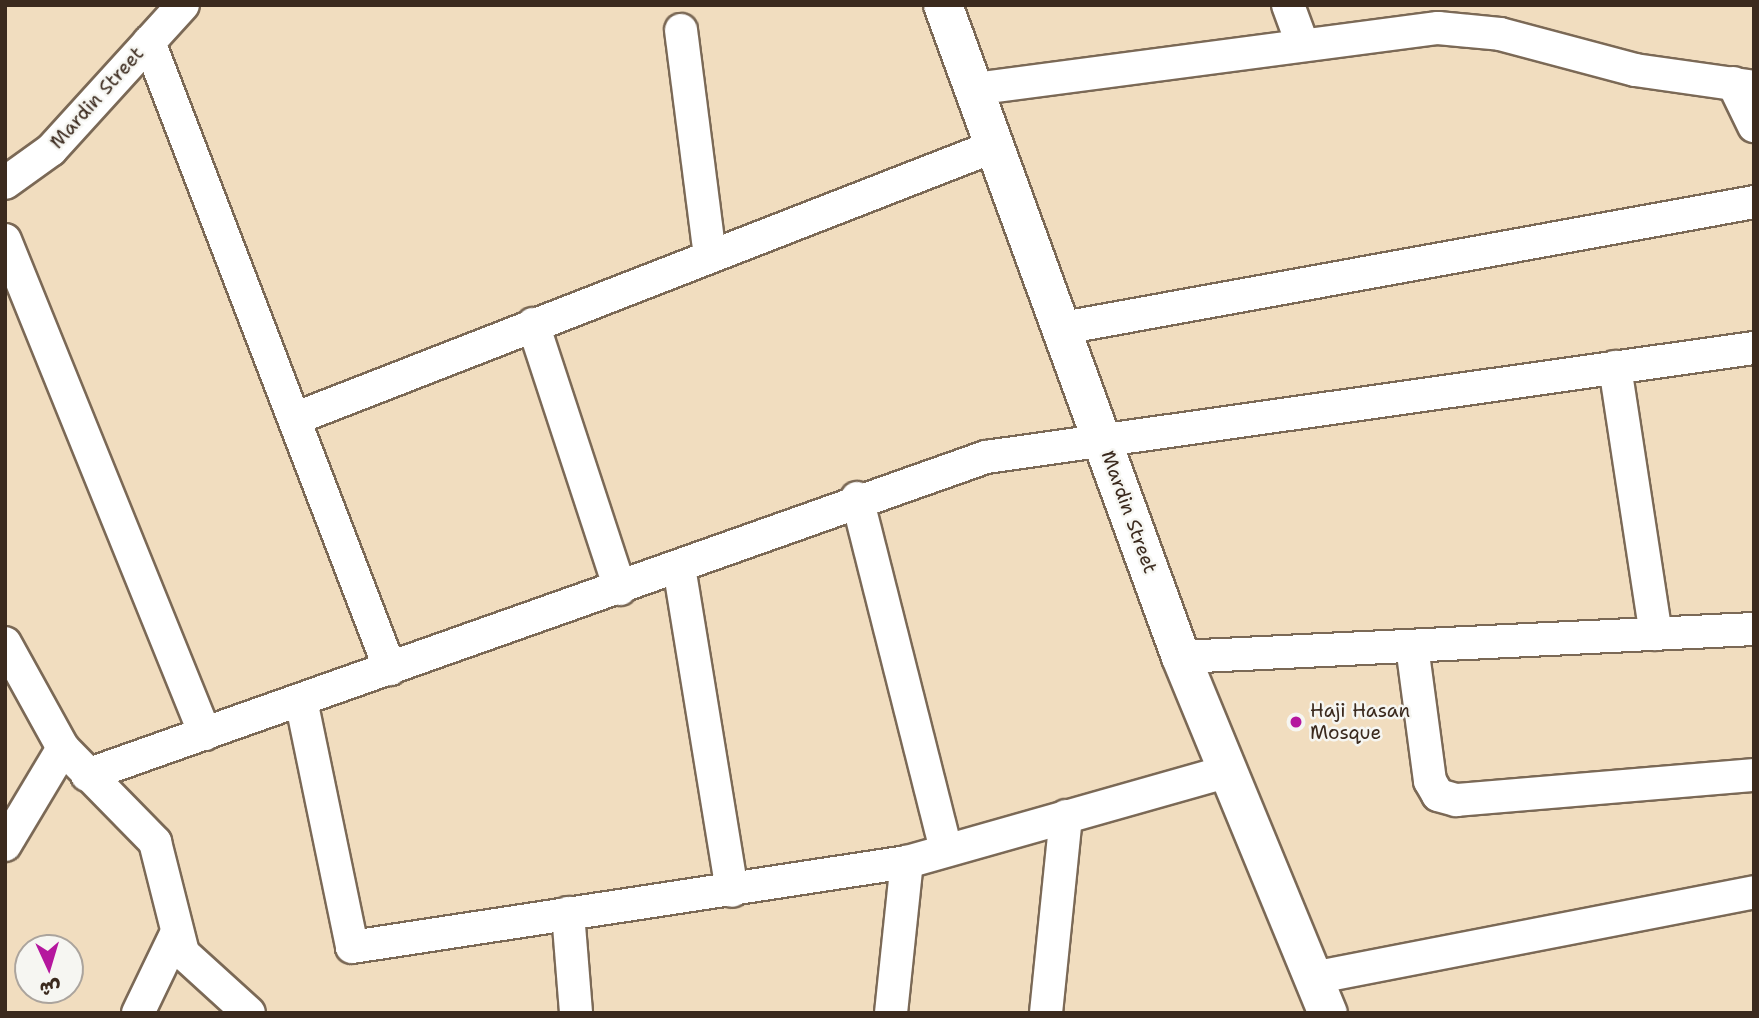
<!DOCTYPE html>
<html>
<head>
<meta charset="utf-8">
<style>
  body { margin:0 }
  #map { position:relative; width:1759px; height:1018px; overflow:hidden; background:#f1ddbf; font-family:"Shantell Sans","Playpen Sans Arabic",sans-serif }
  div>[style] { position:absolute }
  [style*='--x'] { left:calc(var(--x)*1px); top:calc(var(--y)*1px); width:calc(var(--w)*1px); rotate:calc(var(--a)*1deg) }
  .roads { filter:drop-shadow(2px 0 #7b6956) drop-shadow(-2px 0 #7b6956) drop-shadow(0 2px #7b6956) drop-shadow(0 -2px #7b6956) }
  .street>* { height:32px; margin:-16px; padding:0 16px; transform-origin:16px; border-radius:16px; background:#fff }
  .secondary>* { height:38px; margin:-19px; padding:0 19px; transform-origin:19px; border-radius:19px; background:#fff }
  .dots>* { width:19px; height:19px; translate:-50% -50%; box-sizing:border-box; border:4px solid #f6f6f2; border-radius:50% }
  span { translate:-50% -50%; white-space:nowrap; text-align:center; line-height:1.15; -webkit-text-stroke:5px #f6f6f2; paint-order:stroke }
  .street-label { font-size:19px; color:#3b2a1e }
  .poi-label { font-size:19px; color:#3b2a1e }
  .left { translate:0 -50%; text-align:left }
  .frame { position:absolute; inset:0; border:7px solid #3b2a1e; pointer-events:none }
  .north { position:absolute; left:14px; top:934px; width:70px; height:70px; box-sizing:border-box; background:#f6f6f2; border:2px solid #aba49d; border-radius:50%; rotate:176deg; font-size:19px; font-weight:700; line-height:28px; text-align:center; color:#3b2a1e }
  .north::after { content:''; display:block; margin:auto; width:24px; height:32px; background:#b5179e; clip-path:polygon(50% 0,100% 100%,50% 72%,0 100%) }
</style>
</head>
<body>
<div id="map">
  <div class="roads">
    <div class="street">
      <div style="--x:1288;--y:5;--w:40;--a:69.8"></div>
      <div style="--x:681;--y:30;--w:227;--a:82.7"></div>
      <div style="--x:149;--y:42;--w:672;--a:68.97"></div>
      <div style="--x:1733;--y:83;--w:48;--a:64"></div>
      <div style="--x:974;--y:89;--w:468;--a:-7.5"></div>
      <div style="--x:1438;--y:28;--w:62;--a:5.5"></div>
      <div style="--x:1500;--y:34;--w:140;--a:14.9"></div>
      <div style="--x:1635;--y:70;--w:120;--a:8.1"></div>
      <div style="--x:5;--y:183;--w:57;--a:-35.7"></div>
      <div style="--x:51;--y:150;--w:196;--a:-47.7"></div>
      <div style="--x:5;--y:240;--w:533;--a:67.96"></div>
      <div style="--x:533;--y:324;--w:279;--a:71.8"></div>
      <div style="--x:1063;--y:328;--w:702;--a:-10.33"></div>
      <div style="--x:1615;--y:367;--w:270;--a:81.3"></div>
      <div style="--x:294;--y:419;--w:752;--a:-21.28"></div>
      <div style="--x:857;--y:498;--w:363;--a:75.8"></div>
      <div style="--x:679;--y:567;--w:328;--a:80.7"></div>
      <div style="--x:5;--y:643;--w:120;--a:61.1"></div>
      <div style="--x:63;--y:748;--w:132;--a:45.6"></div>
      <div style="--x:155;--y:842;--w:114;--a:75.8"></div>
      <div style="--x:183;--y:953;--w:89;--a:42.3"></div>
      <div style="--x:1412;--y:646;--w:136;--a:82.4"></div>
      <div style="--x:1430;--y:781;--w:16;--a:60"></div>
      <div style="--x:1438;--y:795;--w:19;--a:16"></div>
      <div style="--x:1456;--y:800;--w:299;--a:-4.8"></div>
      <div style="--x:1181;--y:657;--w:574;--a:-2.8"></div>
      <div style="--x:301;--y:700;--w:252;--a:78.3"></div>
      <div style="--x:352;--y:947;--w:561;--a:-8.71"></div>
      <div style="--x:907;--y:862;--w:331;--a:-15.8"></div>
      <div style="--x:87;--y:775;--w:954;--a:-19.48"></div>
      <div style="--x:986;--y:457;--w:776;--a:-8.08"></div>
      <div style="--x:5;--y:845;--w:113;--a:-59.1"></div>
      <div style="--x:568;--y:913;--w:100;--a:85.4"></div>
      <div style="--x:1313;--y:978;--w:449;--a:-11"></div>
      <div style="--x:138;--y:1013;--w:85;--a:-64.3"></div>
      <div style="--x:891;--y:1013;--w:152;--a:-84"></div>
      <div style="--x:1046;--y:1013;--w:198;--a:-84.2"></div>
    </div>
    <div class="secondary">
      <div style="--x:943;--y:5;--w:694;--a:69.95"></div>
      <div style="--x:1181;--y:657;--w:385;--a:67.6"></div>
    </div>
  </div>
  <div class="dots">
    <div style="left:1296px;top:722px;background:#b5179e"></div>
  </div>
  <div class="street-label">
    <span style="left:97px;top:98px;rotate:-48deg">Mardin Street</span>
    <span style="left:1129px;top:512px;rotate:70deg">Mardin Street</span>
  </div>
  <div class="poi-label">
    <span class="left" style="left:1310px;top:722px">Haji Hasan<br>Mosque</span>
  </div>
  <div class="frame"></div>
  <div class="north">ش</div>
</div>
</body>
</html>
